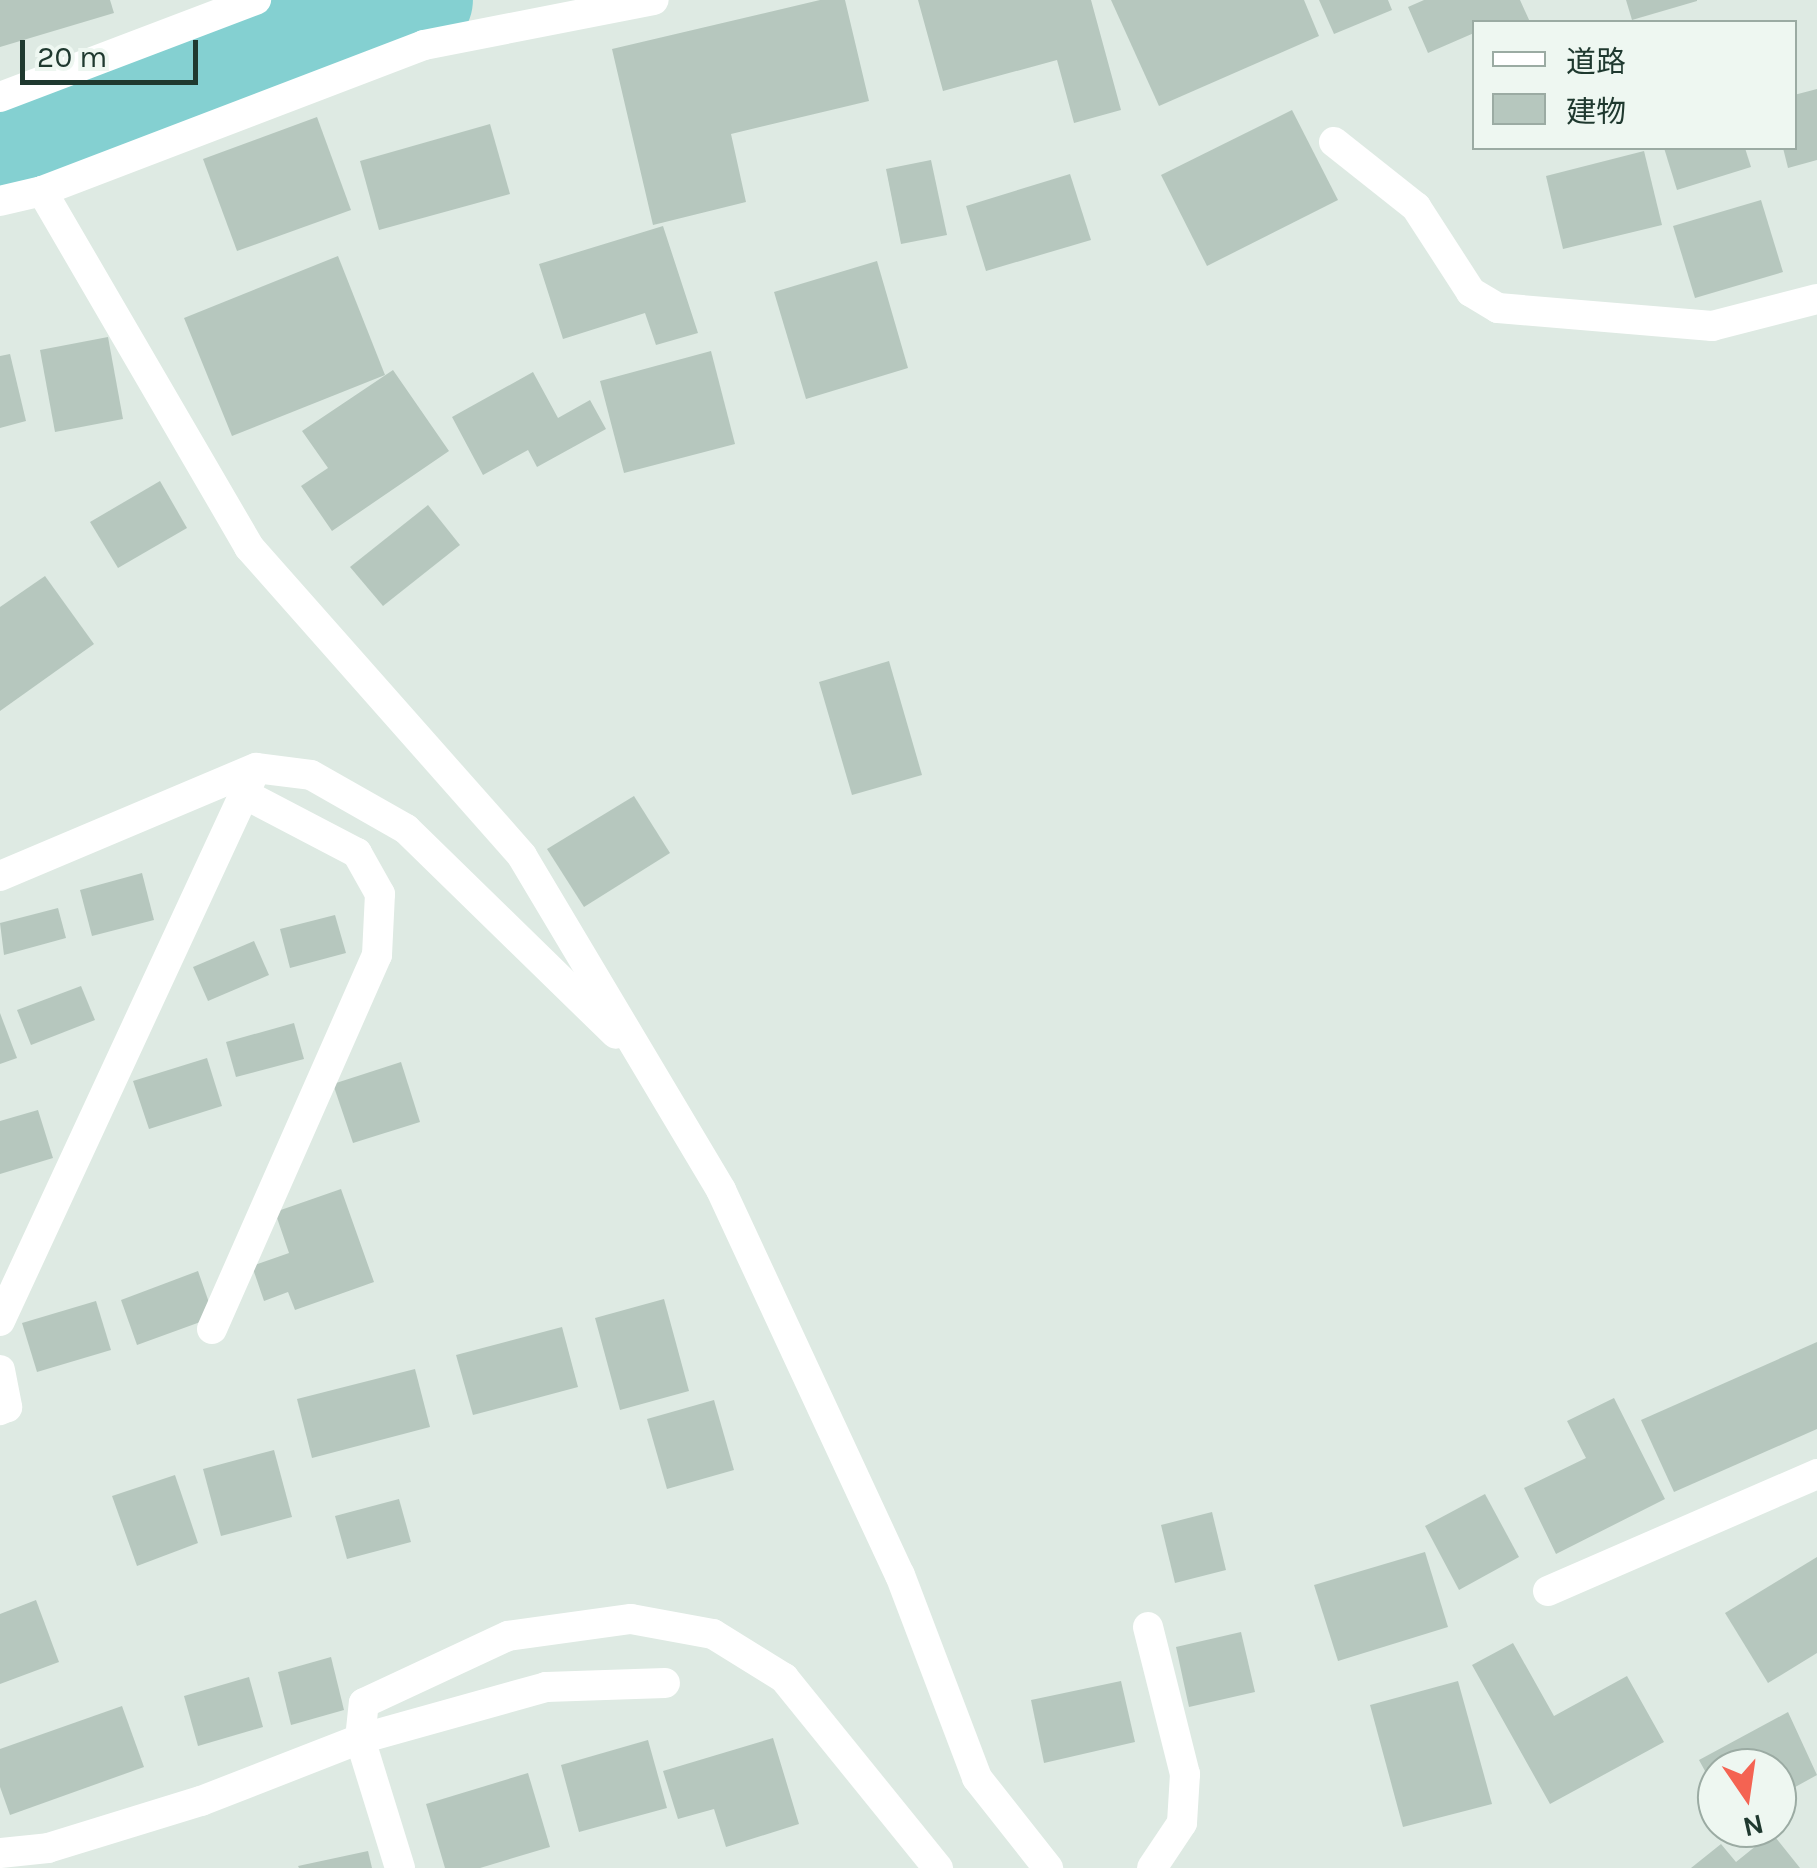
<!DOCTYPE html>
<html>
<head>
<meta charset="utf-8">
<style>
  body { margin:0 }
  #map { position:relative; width:1817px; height:1868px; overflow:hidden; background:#deeae3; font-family:Karla,"Noto Sans JP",sans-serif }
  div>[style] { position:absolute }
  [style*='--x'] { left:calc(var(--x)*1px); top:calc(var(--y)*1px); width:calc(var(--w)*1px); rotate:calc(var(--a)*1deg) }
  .river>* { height:108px; margin:-54px; padding:0 54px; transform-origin:54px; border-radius:54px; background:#84d0d1 }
  .building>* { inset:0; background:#b6c7be }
  .lane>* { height:30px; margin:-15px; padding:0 15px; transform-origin:15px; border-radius:15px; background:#fff }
  .street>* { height:30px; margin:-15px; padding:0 15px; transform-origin:15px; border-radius:15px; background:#fff }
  span { translate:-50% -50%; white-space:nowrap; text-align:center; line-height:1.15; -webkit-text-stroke:9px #eef7f1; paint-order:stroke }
  .legend { position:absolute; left:1472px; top:20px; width:325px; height:130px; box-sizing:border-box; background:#eef7f1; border:2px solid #9baba3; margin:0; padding:12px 18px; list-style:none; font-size:30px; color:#1f392f }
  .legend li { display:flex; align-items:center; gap:20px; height:50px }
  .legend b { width:50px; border:2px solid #9baba3 }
  .north { position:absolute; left:1697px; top:1748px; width:100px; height:100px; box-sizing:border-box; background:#eef7f1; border:2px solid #9baba3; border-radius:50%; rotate:167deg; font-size:28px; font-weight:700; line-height:40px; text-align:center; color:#1f392f }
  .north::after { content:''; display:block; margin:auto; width:35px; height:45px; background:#f46352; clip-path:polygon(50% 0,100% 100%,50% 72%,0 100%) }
  .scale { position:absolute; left:20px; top:40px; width:178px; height:45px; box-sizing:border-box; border:5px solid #1f392f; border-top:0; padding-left:12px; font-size:30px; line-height:35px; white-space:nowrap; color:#1f392f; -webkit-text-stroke:8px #eef7f1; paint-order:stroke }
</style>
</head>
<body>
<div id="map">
  <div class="river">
    <div style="--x:0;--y:141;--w:442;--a:-18.6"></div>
  </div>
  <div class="building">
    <div style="clip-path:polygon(0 0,110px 0,114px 13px,0 47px)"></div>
    <div style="clip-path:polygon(820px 0,845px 0,869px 101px,731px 134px,746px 202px,653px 225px,612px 49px)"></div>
    <div style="clip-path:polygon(918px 0,1091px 0,1121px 110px,1074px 123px,1057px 60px,943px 91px)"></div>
    <div style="clip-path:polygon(1111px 0,1304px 0,1319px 36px,1159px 106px)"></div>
    <div style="clip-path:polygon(1319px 0,1388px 0,1392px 10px,1334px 34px)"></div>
    <div style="clip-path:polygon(1424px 0,1520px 0,1530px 22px,1474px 22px,1474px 33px,1428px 53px,1408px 7px)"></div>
    <div style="clip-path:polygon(1626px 0,1697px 0,1697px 1px,1632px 20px)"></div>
    <div style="clip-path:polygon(1817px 89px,1817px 160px,1788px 168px,1783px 148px,1794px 148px,1794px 95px)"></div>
    <div style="clip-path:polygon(1292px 110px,1338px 200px,1207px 266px,1161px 175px)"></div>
    <div style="clip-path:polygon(317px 117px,351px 210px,237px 251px,203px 159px)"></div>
    <div style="clip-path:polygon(490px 124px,510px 194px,379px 230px,360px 161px)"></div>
    <div style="clip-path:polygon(1664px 148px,1745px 148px,1751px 167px,1677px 190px)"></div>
    <div style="clip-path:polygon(1644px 151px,1662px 225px,1563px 249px,1546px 176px)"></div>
    <div style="clip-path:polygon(931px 160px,947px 235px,901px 244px,886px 169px)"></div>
    <div style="clip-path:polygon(1070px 174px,1091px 240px,986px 271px,966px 206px)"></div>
    <div style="clip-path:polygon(1761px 200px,1783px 272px,1695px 298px,1673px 226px)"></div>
    <div style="clip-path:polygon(663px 226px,698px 333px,656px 345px,645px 313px,563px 339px,539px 264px)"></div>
    <div style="clip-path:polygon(338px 256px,385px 375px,232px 436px,184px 318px)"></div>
    <div style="clip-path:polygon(877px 261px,908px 368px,806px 399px,774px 292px)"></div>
    <div style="clip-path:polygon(108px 337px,123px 419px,55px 432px,40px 350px)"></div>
    <div style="clip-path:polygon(711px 351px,735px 444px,624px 473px,600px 381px)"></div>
    <div style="clip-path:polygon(10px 354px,26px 421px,0 428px,0 356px)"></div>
    <div style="clip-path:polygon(393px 370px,449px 451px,332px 531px,301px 486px,328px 468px,302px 431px)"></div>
    <div style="clip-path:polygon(533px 372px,558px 418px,590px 400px,606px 429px,537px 467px,528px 450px,483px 475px,452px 417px)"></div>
    <div style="clip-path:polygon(160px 481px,187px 528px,118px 568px,90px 522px)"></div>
    <div style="clip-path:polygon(428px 505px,460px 545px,383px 606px,350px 567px)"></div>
    <div style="clip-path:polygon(45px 576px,94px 644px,0 711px,0 607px)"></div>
    <div style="clip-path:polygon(889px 661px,922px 775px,852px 795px,819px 682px)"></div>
    <div style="clip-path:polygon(634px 796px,670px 853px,584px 907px,547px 849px)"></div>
    <div style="clip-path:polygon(142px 873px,154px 920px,92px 936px,80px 890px)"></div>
    <div style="clip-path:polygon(58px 908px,66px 938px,4px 955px,0 923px)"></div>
    <div style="clip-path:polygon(335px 915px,346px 953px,290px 968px,280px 929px)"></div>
    <div style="clip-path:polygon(254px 941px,269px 975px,208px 1001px,193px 967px)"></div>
    <div style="clip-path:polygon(81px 986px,95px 1020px,31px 1045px,17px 1010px)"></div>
    <div style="clip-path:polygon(0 1013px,17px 1058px,0 1064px)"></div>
    <div style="clip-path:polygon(294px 1023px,304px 1059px,236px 1077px,226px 1042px)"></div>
    <div style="clip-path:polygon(207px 1058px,222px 1106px,149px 1129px,133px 1081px)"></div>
    <div style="clip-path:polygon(401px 1062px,420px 1122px,353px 1143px,333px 1084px)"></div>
    <div style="clip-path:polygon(38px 1110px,53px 1158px,0 1174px,0 1121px)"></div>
    <div style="clip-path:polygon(341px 1189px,374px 1282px,295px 1310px,288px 1292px,264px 1301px,252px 1266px,289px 1253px,275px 1212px)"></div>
    <div style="clip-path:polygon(198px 1271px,214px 1317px,137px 1345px,121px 1300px)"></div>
    <div style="clip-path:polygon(664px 1299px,689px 1391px,620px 1410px,595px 1318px)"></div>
    <div style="clip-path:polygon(96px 1301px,111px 1350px,37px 1372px,22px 1323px)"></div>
    <div style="clip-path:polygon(562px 1327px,578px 1387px,473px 1415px,456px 1355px)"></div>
    <div style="clip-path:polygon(1817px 1342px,1817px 1429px,1674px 1492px,1641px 1420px)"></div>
    <div style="clip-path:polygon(415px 1369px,430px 1427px,312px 1458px,297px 1399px)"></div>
    <div style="clip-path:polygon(1614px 1398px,1665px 1499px,1556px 1554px,1524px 1488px,1586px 1458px,1567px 1421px)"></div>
    <div style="clip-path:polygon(714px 1400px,734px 1470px,667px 1489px,647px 1419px)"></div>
    <div style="clip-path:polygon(274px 1450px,292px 1517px,221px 1536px,203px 1469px)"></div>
    <div style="clip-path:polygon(175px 1475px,198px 1543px,137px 1566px,112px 1496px)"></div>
    <div style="clip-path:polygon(1485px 1494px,1519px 1557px,1459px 1590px,1425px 1526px)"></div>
    <div style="clip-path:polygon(399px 1499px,411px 1542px,347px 1559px,335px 1516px)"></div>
    <div style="clip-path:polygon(1212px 1512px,1226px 1570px,1175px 1583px,1161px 1525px)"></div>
    <div style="clip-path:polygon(1425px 1552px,1448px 1627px,1338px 1661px,1314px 1585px)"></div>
    <div style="clip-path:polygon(1817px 1557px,1817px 1653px,1768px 1683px,1725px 1613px)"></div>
    <div style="clip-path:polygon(36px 1600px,59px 1662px,0 1684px,0 1614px)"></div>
    <div style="clip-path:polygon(1241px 1632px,1255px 1692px,1189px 1707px,1176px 1647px)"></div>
    <div style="clip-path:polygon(1513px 1643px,1554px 1716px,1627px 1676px,1664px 1742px,1550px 1804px,1472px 1665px)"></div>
    <div style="clip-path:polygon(331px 1657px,344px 1710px,291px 1725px,278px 1672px)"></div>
    <div style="clip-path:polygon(249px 1677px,263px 1727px,198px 1746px,184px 1696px)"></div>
    <div style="clip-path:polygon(1121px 1681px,1135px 1742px,1044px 1763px,1031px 1700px)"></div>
    <div style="clip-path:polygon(1458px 1681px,1492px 1804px,1403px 1827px,1370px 1705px)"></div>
    <div style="clip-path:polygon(122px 1706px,144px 1767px,10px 1815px,0 1787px,0 1749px)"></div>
    <div style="clip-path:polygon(1788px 1712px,1817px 1775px,1777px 1797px,1777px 1768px,1717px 1768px,1717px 1793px,1699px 1760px)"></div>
    <div style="clip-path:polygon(773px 1738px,799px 1824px,726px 1847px,714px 1809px,678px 1819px,663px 1771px)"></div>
    <div style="clip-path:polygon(648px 1740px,667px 1808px,579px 1832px,561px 1765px)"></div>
    <div style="clip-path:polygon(528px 1773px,550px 1847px,480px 1868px,445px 1868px,426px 1804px)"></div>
    <div style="clip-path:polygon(1772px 1833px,1800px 1868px,1691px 1868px,1721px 1844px,1736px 1862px)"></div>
    <div style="clip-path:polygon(368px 1851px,372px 1868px,299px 1868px,298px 1866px)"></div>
  </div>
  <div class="lane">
    <div style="--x:360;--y:1739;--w:193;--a:-15.6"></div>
    <div style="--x:546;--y:1687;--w:119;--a:-1.9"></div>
  </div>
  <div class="street">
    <div style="--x:0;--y:97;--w:274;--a:-20.8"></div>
    <div style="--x:1334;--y:142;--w:105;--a:38.4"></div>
    <div style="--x:1416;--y:207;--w:101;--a:57.1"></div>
    <div style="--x:1471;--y:292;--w:31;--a:31"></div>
    <div style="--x:1498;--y:308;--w:215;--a:4.8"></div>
    <div style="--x:1712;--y:326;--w:108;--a:-14.4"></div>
    <div style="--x:42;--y:191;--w:412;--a:59.8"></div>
    <div style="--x:249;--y:547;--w:412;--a:48.5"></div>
    <div style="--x:522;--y:856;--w:389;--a:59.2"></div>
    <div style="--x:721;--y:1190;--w:425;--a:65.1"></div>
    <div style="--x:900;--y:1575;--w:217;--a:69.2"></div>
    <div style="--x:977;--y:1778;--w:115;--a:51.7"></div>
    <div style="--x:0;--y:201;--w:43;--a:-13.4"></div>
    <div style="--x:42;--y:191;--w:409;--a:-20.9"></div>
    <div style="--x:424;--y:45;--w:234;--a:-11.1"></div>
    <div style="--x:0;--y:876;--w:278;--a:-22.9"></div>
    <div style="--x:256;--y:768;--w:55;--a:7.3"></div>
    <div style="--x:311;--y:775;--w:109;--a:29.6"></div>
    <div style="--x:406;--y:829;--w:293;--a:44.3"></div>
    <div style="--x:0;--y:1321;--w:602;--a:-65.14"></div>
    <div style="--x:212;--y:1329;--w:409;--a:-66.2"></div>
    <div style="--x:377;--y:955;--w:61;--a:-87.2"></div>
    <div style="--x:380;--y:894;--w:47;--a:-119.3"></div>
    <div style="--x:357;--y:853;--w:127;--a:-152.4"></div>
    <div style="--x:0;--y:1370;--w:38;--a:79"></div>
    <div style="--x:7;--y:1407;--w:8;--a:157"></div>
    <div style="--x:1548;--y:1591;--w:293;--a:-23.5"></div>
    <div style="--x:1148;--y:1627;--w:152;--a:75.9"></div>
    <div style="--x:1185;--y:1774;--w:49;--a:93.5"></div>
    <div style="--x:1182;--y:1823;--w:54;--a:123.7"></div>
    <div style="--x:0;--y:1853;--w:48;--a:-5.9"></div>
    <div style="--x:48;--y:1848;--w:160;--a:-17.1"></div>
    <div style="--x:201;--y:1801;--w:171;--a:-21.3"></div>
    <div style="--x:400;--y:1868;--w:135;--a:-107.2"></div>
    <div style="--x:360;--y:1739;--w:36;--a:-84"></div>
    <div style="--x:364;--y:1703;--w:159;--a:-25"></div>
    <div style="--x:508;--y:1636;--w:124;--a:-7.9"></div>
    <div style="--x:631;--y:1619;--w:83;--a:10.4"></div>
    <div style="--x:713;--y:1634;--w:84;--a:31.8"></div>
    <div style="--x:784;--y:1678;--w:245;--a:51"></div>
  </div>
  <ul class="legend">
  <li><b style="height:12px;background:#fff"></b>道路</li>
  <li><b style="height:28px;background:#b6c7be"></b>建物</li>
  </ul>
  <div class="north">N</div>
  <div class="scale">20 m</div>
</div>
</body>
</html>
